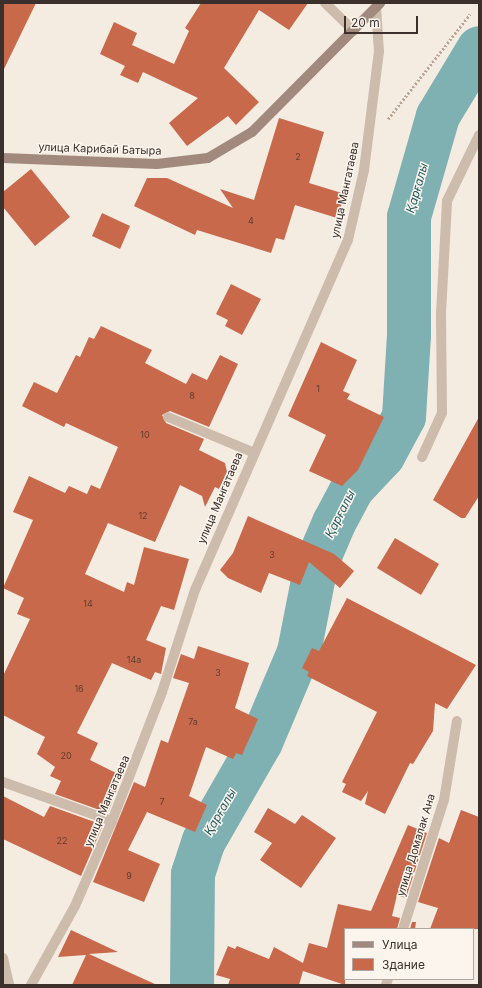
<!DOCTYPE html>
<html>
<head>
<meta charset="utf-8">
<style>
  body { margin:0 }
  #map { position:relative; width:482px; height:988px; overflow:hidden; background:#f4ebe1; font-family:Inter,sans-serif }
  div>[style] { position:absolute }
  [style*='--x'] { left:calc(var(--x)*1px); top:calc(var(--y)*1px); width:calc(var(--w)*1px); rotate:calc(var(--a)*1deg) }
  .river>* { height:44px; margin:-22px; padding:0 22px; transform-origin:22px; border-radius:22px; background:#7fb0b2 }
  .building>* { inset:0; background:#c8694b }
  .path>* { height:2.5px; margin-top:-1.25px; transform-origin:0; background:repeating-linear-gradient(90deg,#b9a596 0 2px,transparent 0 4px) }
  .street>* { height:10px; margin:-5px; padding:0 5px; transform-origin:5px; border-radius:5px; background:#cdbbac }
  .secondary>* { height:10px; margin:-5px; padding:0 5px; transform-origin:5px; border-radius:5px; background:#a18a7d }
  span { translate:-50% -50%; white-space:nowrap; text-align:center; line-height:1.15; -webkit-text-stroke:3px #fbf5ee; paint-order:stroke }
  .number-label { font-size:9px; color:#5e3e33 }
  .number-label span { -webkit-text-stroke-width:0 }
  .street-label { font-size:11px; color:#3b302b }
  .water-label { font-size:12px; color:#1f5a5e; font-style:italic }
  .frame { position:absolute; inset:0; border:4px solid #3b302b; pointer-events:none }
  .legend { position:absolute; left:344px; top:928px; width:130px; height:52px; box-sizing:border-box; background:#fbf5ee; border:1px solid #aea6a0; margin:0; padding:5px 7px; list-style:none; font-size:12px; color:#3b302b }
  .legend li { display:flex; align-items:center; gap:8px; height:20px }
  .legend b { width:20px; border:1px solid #aea6a0 }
  .scale { position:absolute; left:344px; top:16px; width:74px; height:18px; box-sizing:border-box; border:2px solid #3b302b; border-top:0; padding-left:5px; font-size:12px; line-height:14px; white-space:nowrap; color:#3b302b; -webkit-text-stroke:3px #fbf5ee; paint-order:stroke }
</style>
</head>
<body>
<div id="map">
  <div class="river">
    <div style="--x:192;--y:985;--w:111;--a:-89.5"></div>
    <div style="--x:193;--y:874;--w:35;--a:-72"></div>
    <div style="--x:204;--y:841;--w:114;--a:-60.1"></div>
    <div style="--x:261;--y:742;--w:98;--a:-67.1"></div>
    <div style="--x:299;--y:652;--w:89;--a:-78.9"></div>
    <div style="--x:316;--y:565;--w:46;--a:-66.8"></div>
    <div style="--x:334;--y:523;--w:38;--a:-62"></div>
    <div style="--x:352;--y:489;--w:45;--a:-46.8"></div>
    <div style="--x:383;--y:456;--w:44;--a:-61.7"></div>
    <div style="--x:404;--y:417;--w:82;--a:-86.5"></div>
    <div style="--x:409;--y:335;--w:118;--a:-90"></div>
    <div style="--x:409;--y:217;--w:105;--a:-74"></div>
    <div style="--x:438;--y:116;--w:79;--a:-58.9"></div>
  </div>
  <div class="building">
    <div style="clip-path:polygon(3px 3px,36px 3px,3px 71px)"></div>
    <div style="clip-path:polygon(201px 3px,308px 3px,289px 30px,259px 10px,224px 68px,259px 102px,236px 125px,228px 116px,187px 146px,169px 123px,198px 98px,143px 72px,138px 83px,120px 75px,125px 66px,100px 54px,114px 22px,137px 33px,132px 45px,174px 64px,189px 31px,185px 28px)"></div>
    <div style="clip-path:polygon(279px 118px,324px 132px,309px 183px,345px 194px,337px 218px,295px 205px,284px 240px,276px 238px,271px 253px,197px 230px,195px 235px,134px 206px,147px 178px,167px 178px,233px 208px,220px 189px,254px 200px)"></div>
    <div style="clip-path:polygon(31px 169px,70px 217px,35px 246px,3px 207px,3px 192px)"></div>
    <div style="clip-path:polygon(102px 213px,130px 226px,120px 249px,92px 236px)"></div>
    <div style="clip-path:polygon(231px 284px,261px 299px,242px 335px,225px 326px,228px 320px,216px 314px)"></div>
    <div style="clip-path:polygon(101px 326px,152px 350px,145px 363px,186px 384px,192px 373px,207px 380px,220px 355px,238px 364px,209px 427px,170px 411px,162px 415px,166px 423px,204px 439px,199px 450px,225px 463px,227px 472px,219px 489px,215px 487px,205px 507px,202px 496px,180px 485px,155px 542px,108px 523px,85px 574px,124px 592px,127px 582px,134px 585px,144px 547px,189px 559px,174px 610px,161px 606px,146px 640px,166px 648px,161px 674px,155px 672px,151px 680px,112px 663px,77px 733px,98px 743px,90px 760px,122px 776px,108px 813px,55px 794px,61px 781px,50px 776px,55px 767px,37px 754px,45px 737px,3px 715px,3px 676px,30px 619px,17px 614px,24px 598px,3px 588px,33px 520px,13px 512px,29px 476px,65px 493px,69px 486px,87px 494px,91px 485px,100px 489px,118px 447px,66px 423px,64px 427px,22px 406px,34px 382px,57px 393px,76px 355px,80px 357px,89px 337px,94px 339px)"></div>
    <div style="clip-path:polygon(321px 342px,357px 360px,343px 391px,350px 394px,347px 399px,384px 417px,358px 470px,342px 486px,309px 471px,326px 435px,288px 416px)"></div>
    <div style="clip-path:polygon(479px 417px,479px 496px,465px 518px,461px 518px,433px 500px)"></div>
    <div style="clip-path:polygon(248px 516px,334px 554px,354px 571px,340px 588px,309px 562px,300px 585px,269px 573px,261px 593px,228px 578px,220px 570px,233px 553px)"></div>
    <div style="clip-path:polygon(395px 538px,439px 564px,421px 595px,377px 568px)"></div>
    <div style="clip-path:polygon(347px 598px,476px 665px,447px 709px,435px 703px,433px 731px,413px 764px,410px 763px,385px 814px,365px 804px,368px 791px,361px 801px,342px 792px,346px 784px,342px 782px,377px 712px,307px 676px,309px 672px,302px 668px,312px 648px,319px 651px)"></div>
    <div style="clip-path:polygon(198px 646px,249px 663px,235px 708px,258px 719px,242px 755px,236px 753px,233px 759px,206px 747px,189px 796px,207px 805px,195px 832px,147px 812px,128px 850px,160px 864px,144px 902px,93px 882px,134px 782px,145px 787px,161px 740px,168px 743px,189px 683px,173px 678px,181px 654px,194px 659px)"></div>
    <div style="clip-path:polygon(3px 796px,44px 817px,50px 806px,103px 825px,81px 876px,3px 839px)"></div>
    <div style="clip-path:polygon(268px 808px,295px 824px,302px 815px,336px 838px,301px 888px,260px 860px,272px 843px,254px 832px)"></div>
    <div style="clip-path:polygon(461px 810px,479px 817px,479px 929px,430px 929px,438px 908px,418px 902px,439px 838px,449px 843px)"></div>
    <div style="clip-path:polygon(408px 825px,427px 833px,406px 898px,397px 895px,392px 916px,400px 918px,397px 929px,345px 929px,345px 985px,303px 971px,299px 985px,228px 985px,230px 979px,216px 975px,228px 946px,235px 949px,237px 946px,269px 959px,274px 947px,303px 963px,309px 943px,327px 948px,338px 904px,371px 911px)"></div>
    <div style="clip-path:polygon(412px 922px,416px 922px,415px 929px,410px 929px)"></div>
    <div style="clip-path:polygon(71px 930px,118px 952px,89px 954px,157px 985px,72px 985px,86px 955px,58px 957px)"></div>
  </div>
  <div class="path">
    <div style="--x:388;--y:119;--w:133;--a:-52"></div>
  </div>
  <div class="street">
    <div style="--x:325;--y:3;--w:40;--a:44"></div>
    <div style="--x:168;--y:417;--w:91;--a:22.6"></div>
    <div style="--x:422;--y:457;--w:48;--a:-65.6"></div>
    <div style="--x:442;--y:413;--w:100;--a:-90.6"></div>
    <div style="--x:441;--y:313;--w:112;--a:-86.9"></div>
    <div style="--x:447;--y:201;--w:73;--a:-64.1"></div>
    <div style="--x:3;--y:782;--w:116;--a:19.7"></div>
    <div style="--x:403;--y:929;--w:135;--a:-72.4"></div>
    <div style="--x:444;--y:800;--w:80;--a:-80.7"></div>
    <div style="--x:3;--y:958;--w:28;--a:77"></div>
    <div style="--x:31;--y:985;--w:90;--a:-60.9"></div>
    <div style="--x:75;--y:906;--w:93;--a:-66.5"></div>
    <div style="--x:112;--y:821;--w:138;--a:-68.8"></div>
    <div style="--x:162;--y:692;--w:107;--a:-72.1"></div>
    <div style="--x:195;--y:590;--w:382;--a:-66.4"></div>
    <div style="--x:348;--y:240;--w:72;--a:-77.1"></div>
    <div style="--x:364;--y:170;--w:119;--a:-82.8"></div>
    <div style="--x:379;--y:52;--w:45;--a:-93.8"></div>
    <div style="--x:386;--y:985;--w:6;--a:-72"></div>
  </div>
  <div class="secondary">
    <div style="--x:3;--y:158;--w:154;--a:2.2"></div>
    <div style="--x:157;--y:164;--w:51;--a:-6.7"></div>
    <div style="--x:208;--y:158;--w:51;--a:-30.6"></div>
    <div style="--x:252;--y:132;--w:182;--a:-45.2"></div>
  </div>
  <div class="number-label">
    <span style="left:298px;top:157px">2</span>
    <span style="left:251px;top:221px">4</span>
    <span style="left:318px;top:389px">1</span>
    <span style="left:192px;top:396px">8</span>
    <span style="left:145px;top:435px">10</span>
    <span style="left:143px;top:516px">12</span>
    <span style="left:272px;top:555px">3</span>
    <span style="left:88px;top:604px">14</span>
    <span style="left:134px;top:660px">14а</span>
    <span style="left:218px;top:673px">3</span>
    <span style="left:79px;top:689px">16</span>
    <span style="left:193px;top:722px">7а</span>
    <span style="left:66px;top:756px">20</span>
    <span style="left:162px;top:802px">7</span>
    <span style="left:62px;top:841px">22</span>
    <span style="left:129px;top:876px">9</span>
  </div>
  <div class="street-label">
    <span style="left:100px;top:149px;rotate:2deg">улица Карибай Батыра</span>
    <span style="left:345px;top:190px;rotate:-78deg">улица Мангатаева</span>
    <span style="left:220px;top:498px;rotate:-67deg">улица Мангатаева</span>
    <span style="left:107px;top:801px;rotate:-67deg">улица Мангатаева</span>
    <span style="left:416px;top:845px;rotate:-73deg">улица Домалак Ана</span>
  </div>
  <div class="water-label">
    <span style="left:417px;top:188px;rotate:-74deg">Қарғалы</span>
    <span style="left:340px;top:514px;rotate:-63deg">Қарғалы</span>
    <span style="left:220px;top:812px;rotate:-60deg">Қарғалы</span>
  </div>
  <div class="frame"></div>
  <ul class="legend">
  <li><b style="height:5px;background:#a18a7d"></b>Улица</li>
  <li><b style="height:11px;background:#c8694b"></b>Здание</li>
  </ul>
  <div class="scale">20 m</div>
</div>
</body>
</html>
